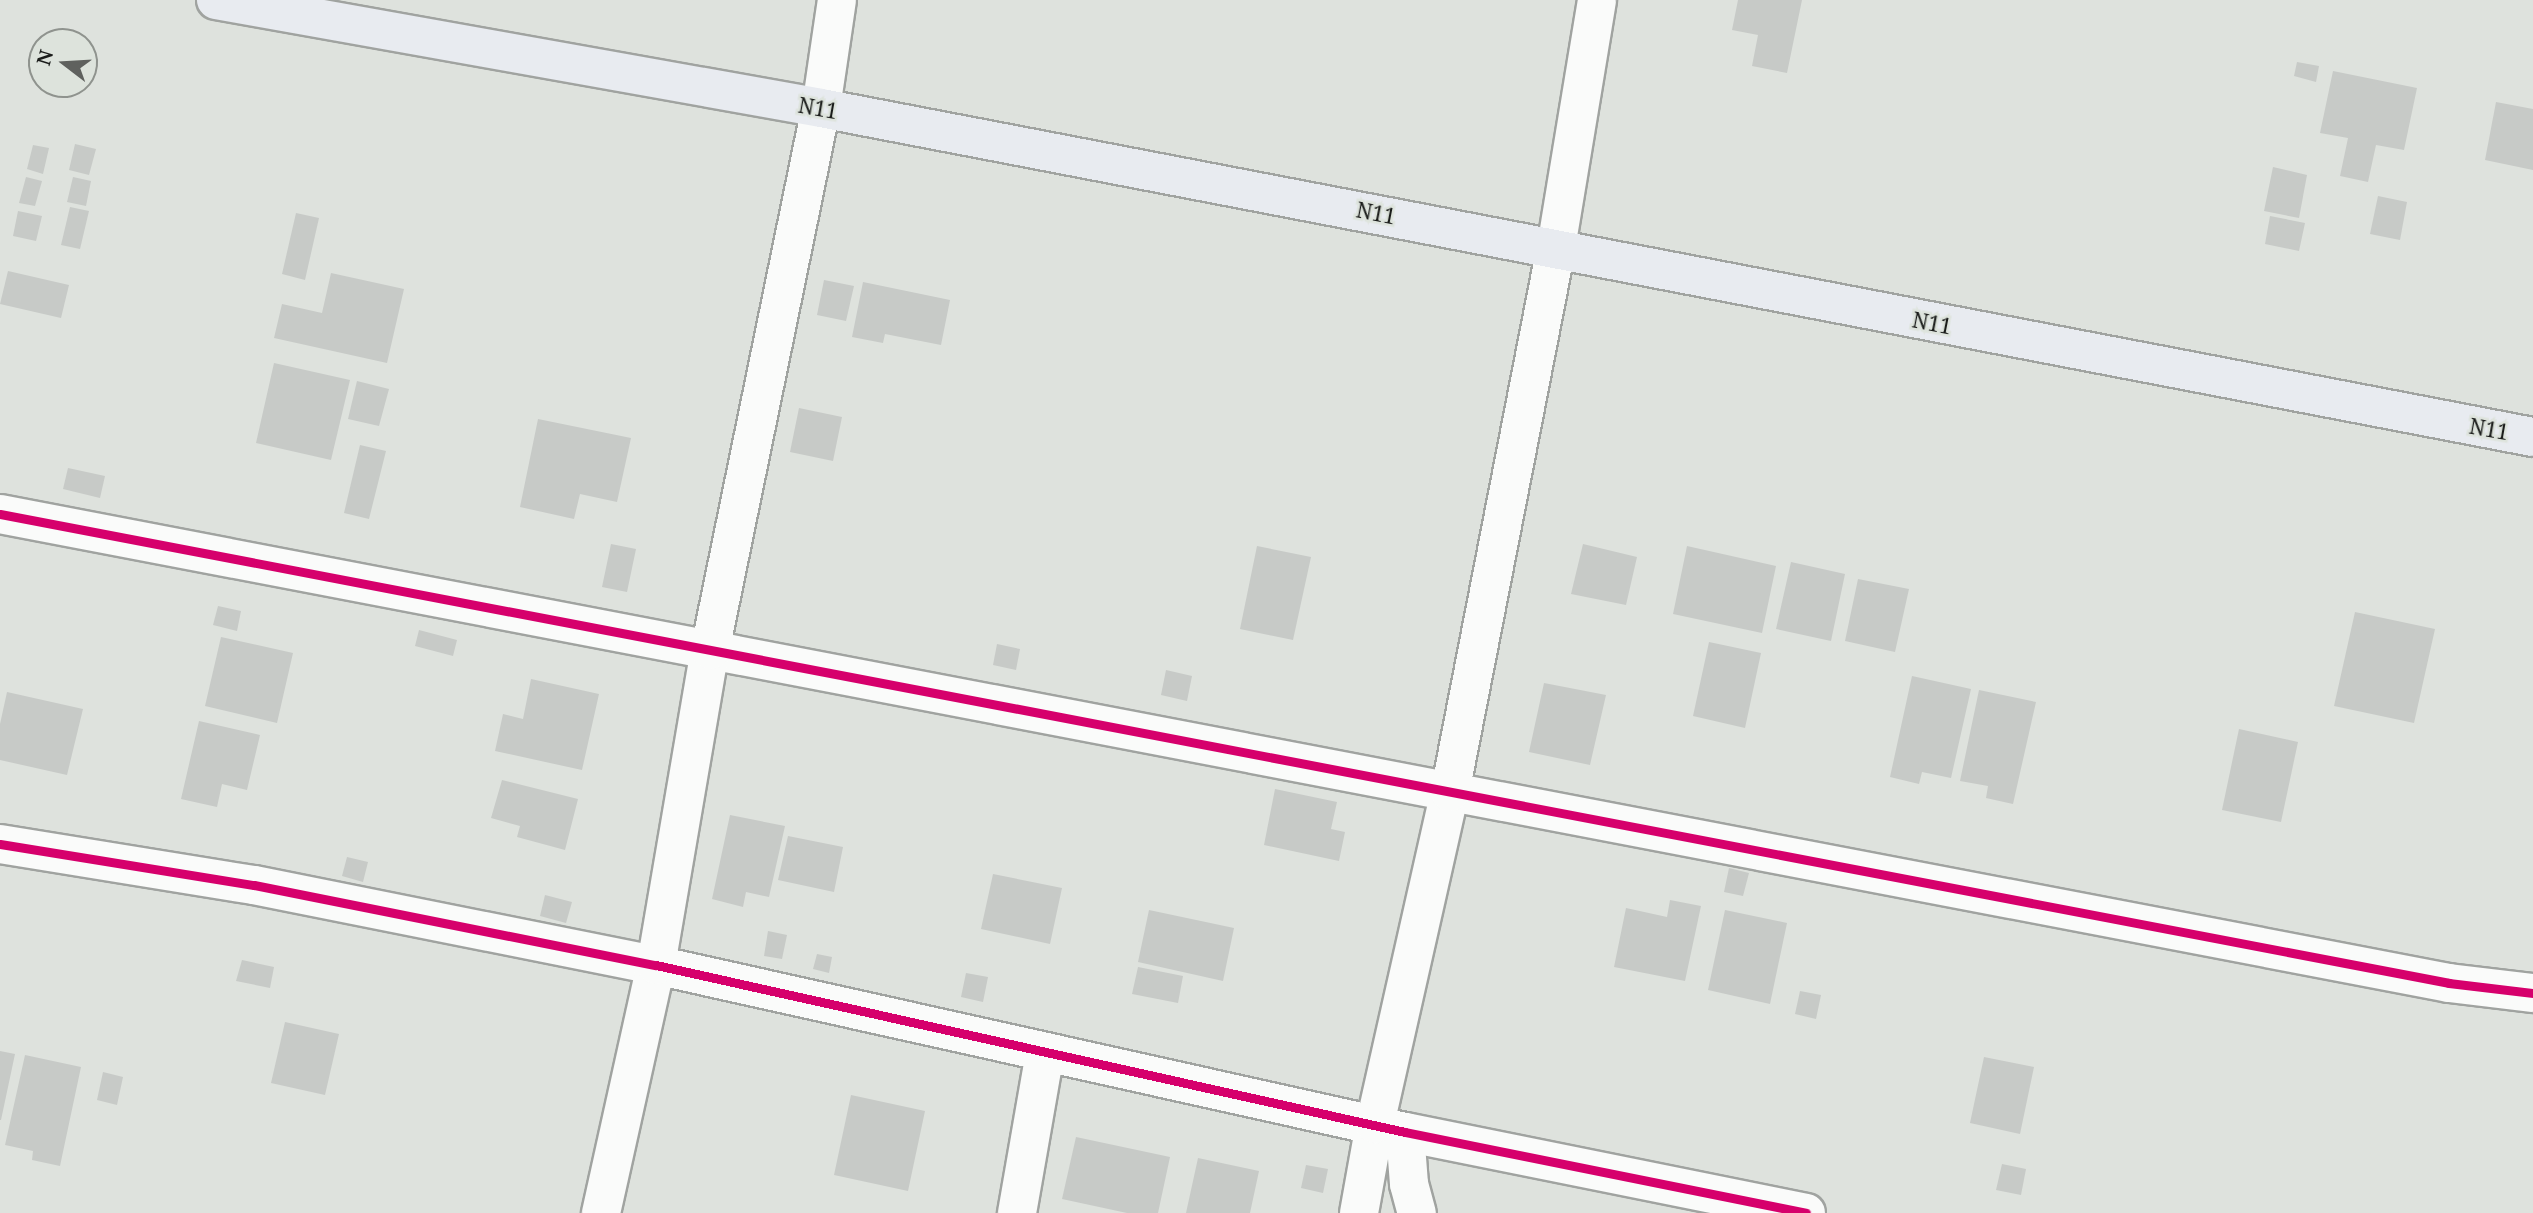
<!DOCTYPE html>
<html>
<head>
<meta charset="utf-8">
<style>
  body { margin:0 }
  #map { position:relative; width:2533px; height:1213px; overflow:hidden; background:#dee2dd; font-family:"Noto Serif",serif }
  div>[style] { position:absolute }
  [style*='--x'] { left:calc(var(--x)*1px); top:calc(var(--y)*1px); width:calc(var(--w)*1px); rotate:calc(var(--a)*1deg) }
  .building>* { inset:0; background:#c7cac7 }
  .roads { filter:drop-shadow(2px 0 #a0a3a0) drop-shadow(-2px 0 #a0a3a0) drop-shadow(0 2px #a0a3a0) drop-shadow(0 -2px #a0a3a0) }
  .minor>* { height:38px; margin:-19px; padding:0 19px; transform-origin:19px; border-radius:19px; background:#fafbfa }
  .primary>* { height:38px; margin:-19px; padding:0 19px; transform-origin:19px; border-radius:19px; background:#e8ebf0 }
  .cycleway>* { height:9px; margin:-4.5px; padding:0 4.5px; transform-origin:4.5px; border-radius:4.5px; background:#d6006c }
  span { translate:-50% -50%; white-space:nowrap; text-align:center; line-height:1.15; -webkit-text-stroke:5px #dde3dc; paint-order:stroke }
  .street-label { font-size:21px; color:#1a1c1a }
  .north { position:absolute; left:28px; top:28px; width:70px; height:70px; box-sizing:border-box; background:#dde3dc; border:2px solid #8f938e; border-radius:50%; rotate:287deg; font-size:19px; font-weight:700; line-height:28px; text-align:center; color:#1a1c1a }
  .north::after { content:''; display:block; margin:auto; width:24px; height:32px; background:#5f615e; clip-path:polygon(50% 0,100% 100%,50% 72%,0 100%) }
</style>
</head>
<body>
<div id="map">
  <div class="building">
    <div style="clip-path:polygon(1738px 0,1802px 0,1787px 73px,1752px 66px,1758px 35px,1732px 30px)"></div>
    <div style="clip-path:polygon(2297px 62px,2319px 66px,2316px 82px,2294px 76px)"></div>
    <div style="clip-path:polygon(2333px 71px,2417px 88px,2404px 150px,2376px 145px,2368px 182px,2340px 176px,2348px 138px,2320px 133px)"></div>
    <div style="clip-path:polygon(2496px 102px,2533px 109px,2533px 170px,2485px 160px)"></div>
    <div style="clip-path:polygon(75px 144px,96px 149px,89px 175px,69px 170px)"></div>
    <div style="clip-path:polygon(33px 145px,49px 148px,43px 174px,27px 169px)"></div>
    <div style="clip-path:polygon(2273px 167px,2307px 175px,2299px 218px,2264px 211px)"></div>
    <div style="clip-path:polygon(26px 177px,42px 181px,35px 206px,19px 203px)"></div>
    <div style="clip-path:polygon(73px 177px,91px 181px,86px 206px,67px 202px)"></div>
    <div style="clip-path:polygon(2378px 196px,2407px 202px,2400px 240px,2370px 234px)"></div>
    <div style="clip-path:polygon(70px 207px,89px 211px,80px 249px,61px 245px)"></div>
    <div style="clip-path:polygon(18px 211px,42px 216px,36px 241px,13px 236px)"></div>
    <div style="clip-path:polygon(296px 213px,319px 218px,305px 280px,282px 274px)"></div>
    <div style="clip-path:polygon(2270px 216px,2305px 223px,2299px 251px,2265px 244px)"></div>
    <div style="clip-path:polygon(8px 271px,69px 285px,61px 318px,0 304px)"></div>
    <div style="clip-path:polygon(331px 273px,404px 289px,387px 363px,274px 338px,282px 304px,322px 313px)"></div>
    <div style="clip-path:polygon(824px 280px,854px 286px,846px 321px,817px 315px)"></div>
    <div style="clip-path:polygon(863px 282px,950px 300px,941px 345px,885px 334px,883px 343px,852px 337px)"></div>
    <div style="clip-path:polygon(274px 363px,350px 380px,331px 460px,256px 443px)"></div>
    <div style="clip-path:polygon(357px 381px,389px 389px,379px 426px,348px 419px)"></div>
    <div style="clip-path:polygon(799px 408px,842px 417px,833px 461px,790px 452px)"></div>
    <div style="clip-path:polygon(538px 419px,631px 438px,617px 502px,580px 494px,574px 519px,520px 507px)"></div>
    <div style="clip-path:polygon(360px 445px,386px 451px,369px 519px,344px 513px)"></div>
    <div style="clip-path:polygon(68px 468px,105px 476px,100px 498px,63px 489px)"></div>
    <div style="clip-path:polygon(611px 544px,636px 549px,627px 592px,602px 587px)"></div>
    <div style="clip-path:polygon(1583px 544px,1637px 557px,1626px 605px,1571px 594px)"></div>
    <div style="clip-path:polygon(1257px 546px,1311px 557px,1293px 640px,1240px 629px)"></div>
    <div style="clip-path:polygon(1687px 546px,1776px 566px,1762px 633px,1673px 614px)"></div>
    <div style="clip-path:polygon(1791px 562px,1845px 574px,1831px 641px,1776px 629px)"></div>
    <div style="clip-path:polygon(1858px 579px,1909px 589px,1895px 652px,1845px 641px)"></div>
    <div style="clip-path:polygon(218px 606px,241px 611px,237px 631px,213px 625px)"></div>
    <div style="clip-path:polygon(2355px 612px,2435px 629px,2414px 723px,2334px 706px)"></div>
    <div style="clip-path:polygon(419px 630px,457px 640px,453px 656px,415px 646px)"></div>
    <div style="clip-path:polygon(221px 637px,293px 653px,277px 723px,205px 706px)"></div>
    <div style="clip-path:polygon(1709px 642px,1761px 653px,1745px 728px,1693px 716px)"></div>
    <div style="clip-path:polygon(997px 644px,1020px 649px,1016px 670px,993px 665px)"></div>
    <div style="clip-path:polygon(1166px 670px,1192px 676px,1187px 701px,1161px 695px)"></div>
    <div style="clip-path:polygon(1912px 676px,1971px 689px,1951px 778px,1922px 772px,1919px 784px,1890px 777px)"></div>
    <div style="clip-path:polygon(531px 679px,599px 694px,582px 770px,495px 751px,503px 714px,523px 719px)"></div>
    <div style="clip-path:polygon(1544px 683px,1606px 695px,1590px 765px,1529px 752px)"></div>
    <div style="clip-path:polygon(1979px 690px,2036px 702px,2013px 804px,1986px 798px,1988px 786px,1960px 781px)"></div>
    <div style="clip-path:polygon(7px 692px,83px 709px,67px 775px,0 760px,0 724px)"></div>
    <div style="clip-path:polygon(199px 721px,260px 735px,247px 790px,222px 784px,217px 807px,181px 799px)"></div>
    <div style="clip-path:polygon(2239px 729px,2298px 742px,2281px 822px,2222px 810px)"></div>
    <div style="clip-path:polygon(502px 780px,578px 799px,565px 850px,517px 837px,520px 826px,491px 818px)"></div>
    <div style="clip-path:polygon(1275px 789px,1337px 802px,1331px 829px,1345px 832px,1339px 861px,1264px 845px)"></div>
    <div style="clip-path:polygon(730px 815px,785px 826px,769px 897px,746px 892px,743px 907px,712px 899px)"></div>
    <div style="clip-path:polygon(788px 836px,843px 847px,834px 892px,778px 880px)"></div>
    <div style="clip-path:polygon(347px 857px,368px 862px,363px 882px,342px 876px)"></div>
    <div style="clip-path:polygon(1729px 868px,1749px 873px,1743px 896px,1724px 892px)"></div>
    <div style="clip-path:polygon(993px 874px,1062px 888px,1050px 944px,981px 929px)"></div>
    <div style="clip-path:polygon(545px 895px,572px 902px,566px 923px,540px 916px)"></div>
    <div style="clip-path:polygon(1670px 900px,1701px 906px,1685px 981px,1614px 967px,1626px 908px,1667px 917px)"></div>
    <div style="clip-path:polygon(1149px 910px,1234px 928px,1223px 981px,1138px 962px)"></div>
    <div style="clip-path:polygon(1725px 910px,1787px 923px,1770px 1004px,1708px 990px)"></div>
    <div style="clip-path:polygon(768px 931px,787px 935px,782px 959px,764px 956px)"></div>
    <div style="clip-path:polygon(817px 954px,832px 957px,829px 973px,813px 969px)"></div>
    <div style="clip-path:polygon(242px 960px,274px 967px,270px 988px,236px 981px)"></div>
    <div style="clip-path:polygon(1138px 967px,1183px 976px,1178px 1003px,1132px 994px)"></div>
    <div style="clip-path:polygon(966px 973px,988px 977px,983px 1002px,961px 997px)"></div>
    <div style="clip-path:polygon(1800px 991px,1821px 995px,1816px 1019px,1795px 1014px)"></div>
    <div style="clip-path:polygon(285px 1022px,339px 1034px,325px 1095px,271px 1083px)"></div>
    <div style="clip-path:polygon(0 1051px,15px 1054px,1px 1120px,0 1120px)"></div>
    <div style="clip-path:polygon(25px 1055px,81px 1067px,60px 1166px,32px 1160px,33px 1151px,5px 1145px)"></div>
    <div style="clip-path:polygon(1984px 1057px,2034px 1067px,2020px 1134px,1970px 1123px)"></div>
    <div style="clip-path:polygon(103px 1072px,123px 1077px,117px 1105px,97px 1100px)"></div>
    <div style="clip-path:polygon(851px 1095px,925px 1111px,908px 1191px,834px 1175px)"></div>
    <div style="clip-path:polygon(1076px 1137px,1170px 1157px,1158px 1213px,1127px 1213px,1062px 1199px)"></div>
    <div style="clip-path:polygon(1198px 1158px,1259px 1171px,1250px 1213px,1186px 1213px)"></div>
    <div style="clip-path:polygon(2002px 1164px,2026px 1169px,2021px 1195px,1996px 1190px)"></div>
    <div style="clip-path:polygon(1306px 1165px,1328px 1169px,1323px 1193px,1301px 1188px)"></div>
  </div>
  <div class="roads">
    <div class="minor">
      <div style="--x:0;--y:514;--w:2494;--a:10.84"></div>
      <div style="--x:2449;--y:983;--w:85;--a:6.8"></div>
      <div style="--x:0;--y:844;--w:257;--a:9.2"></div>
      <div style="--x:254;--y:885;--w:410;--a:11.3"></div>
      <div style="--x:656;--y:965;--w:767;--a:12.57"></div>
      <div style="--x:1405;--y:1132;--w:409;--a:11.4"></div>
      <div style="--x:1405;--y:1132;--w:52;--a:85.6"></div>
      <div style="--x:1409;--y:1184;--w:30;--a:75"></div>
      <div style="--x:601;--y:1213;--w:254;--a:-77.5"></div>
      <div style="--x:656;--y:965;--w:320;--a:-80.3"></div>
      <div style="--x:710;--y:650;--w:553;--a:-78.43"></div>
      <div style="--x:821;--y:108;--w:109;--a:-81.6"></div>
      <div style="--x:1017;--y:1213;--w:163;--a:-80.1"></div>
      <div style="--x:1359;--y:1213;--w:90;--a:-79.8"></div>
      <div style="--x:1375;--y:1124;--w:340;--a:-77.3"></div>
      <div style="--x:1450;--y:792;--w:554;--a:-78.97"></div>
      <div style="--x:1556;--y:248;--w:251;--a:-80.6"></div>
    </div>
    <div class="primary">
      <div style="--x:216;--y:0;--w:615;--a:10.12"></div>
      <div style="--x:821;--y:108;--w:1743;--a:10.88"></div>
    </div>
  </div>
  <div class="cycleway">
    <div style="--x:0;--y:514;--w:2494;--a:10.84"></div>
    <div style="--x:2449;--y:983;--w:85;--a:6.8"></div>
    <div style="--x:0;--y:844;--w:257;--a:9.2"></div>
    <div style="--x:254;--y:885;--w:410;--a:11.3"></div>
    <div style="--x:656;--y:965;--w:767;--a:12.57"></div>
    <div style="--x:1405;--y:1132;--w:409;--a:11.4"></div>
  </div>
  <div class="street-label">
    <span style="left:818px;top:108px;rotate:10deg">N11</span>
    <span style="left:1376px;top:213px;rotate:11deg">N11</span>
    <span style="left:1932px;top:323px;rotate:11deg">N11</span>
    <span style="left:2489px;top:429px;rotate:10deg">N11</span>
  </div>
  <div class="north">N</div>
</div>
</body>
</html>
